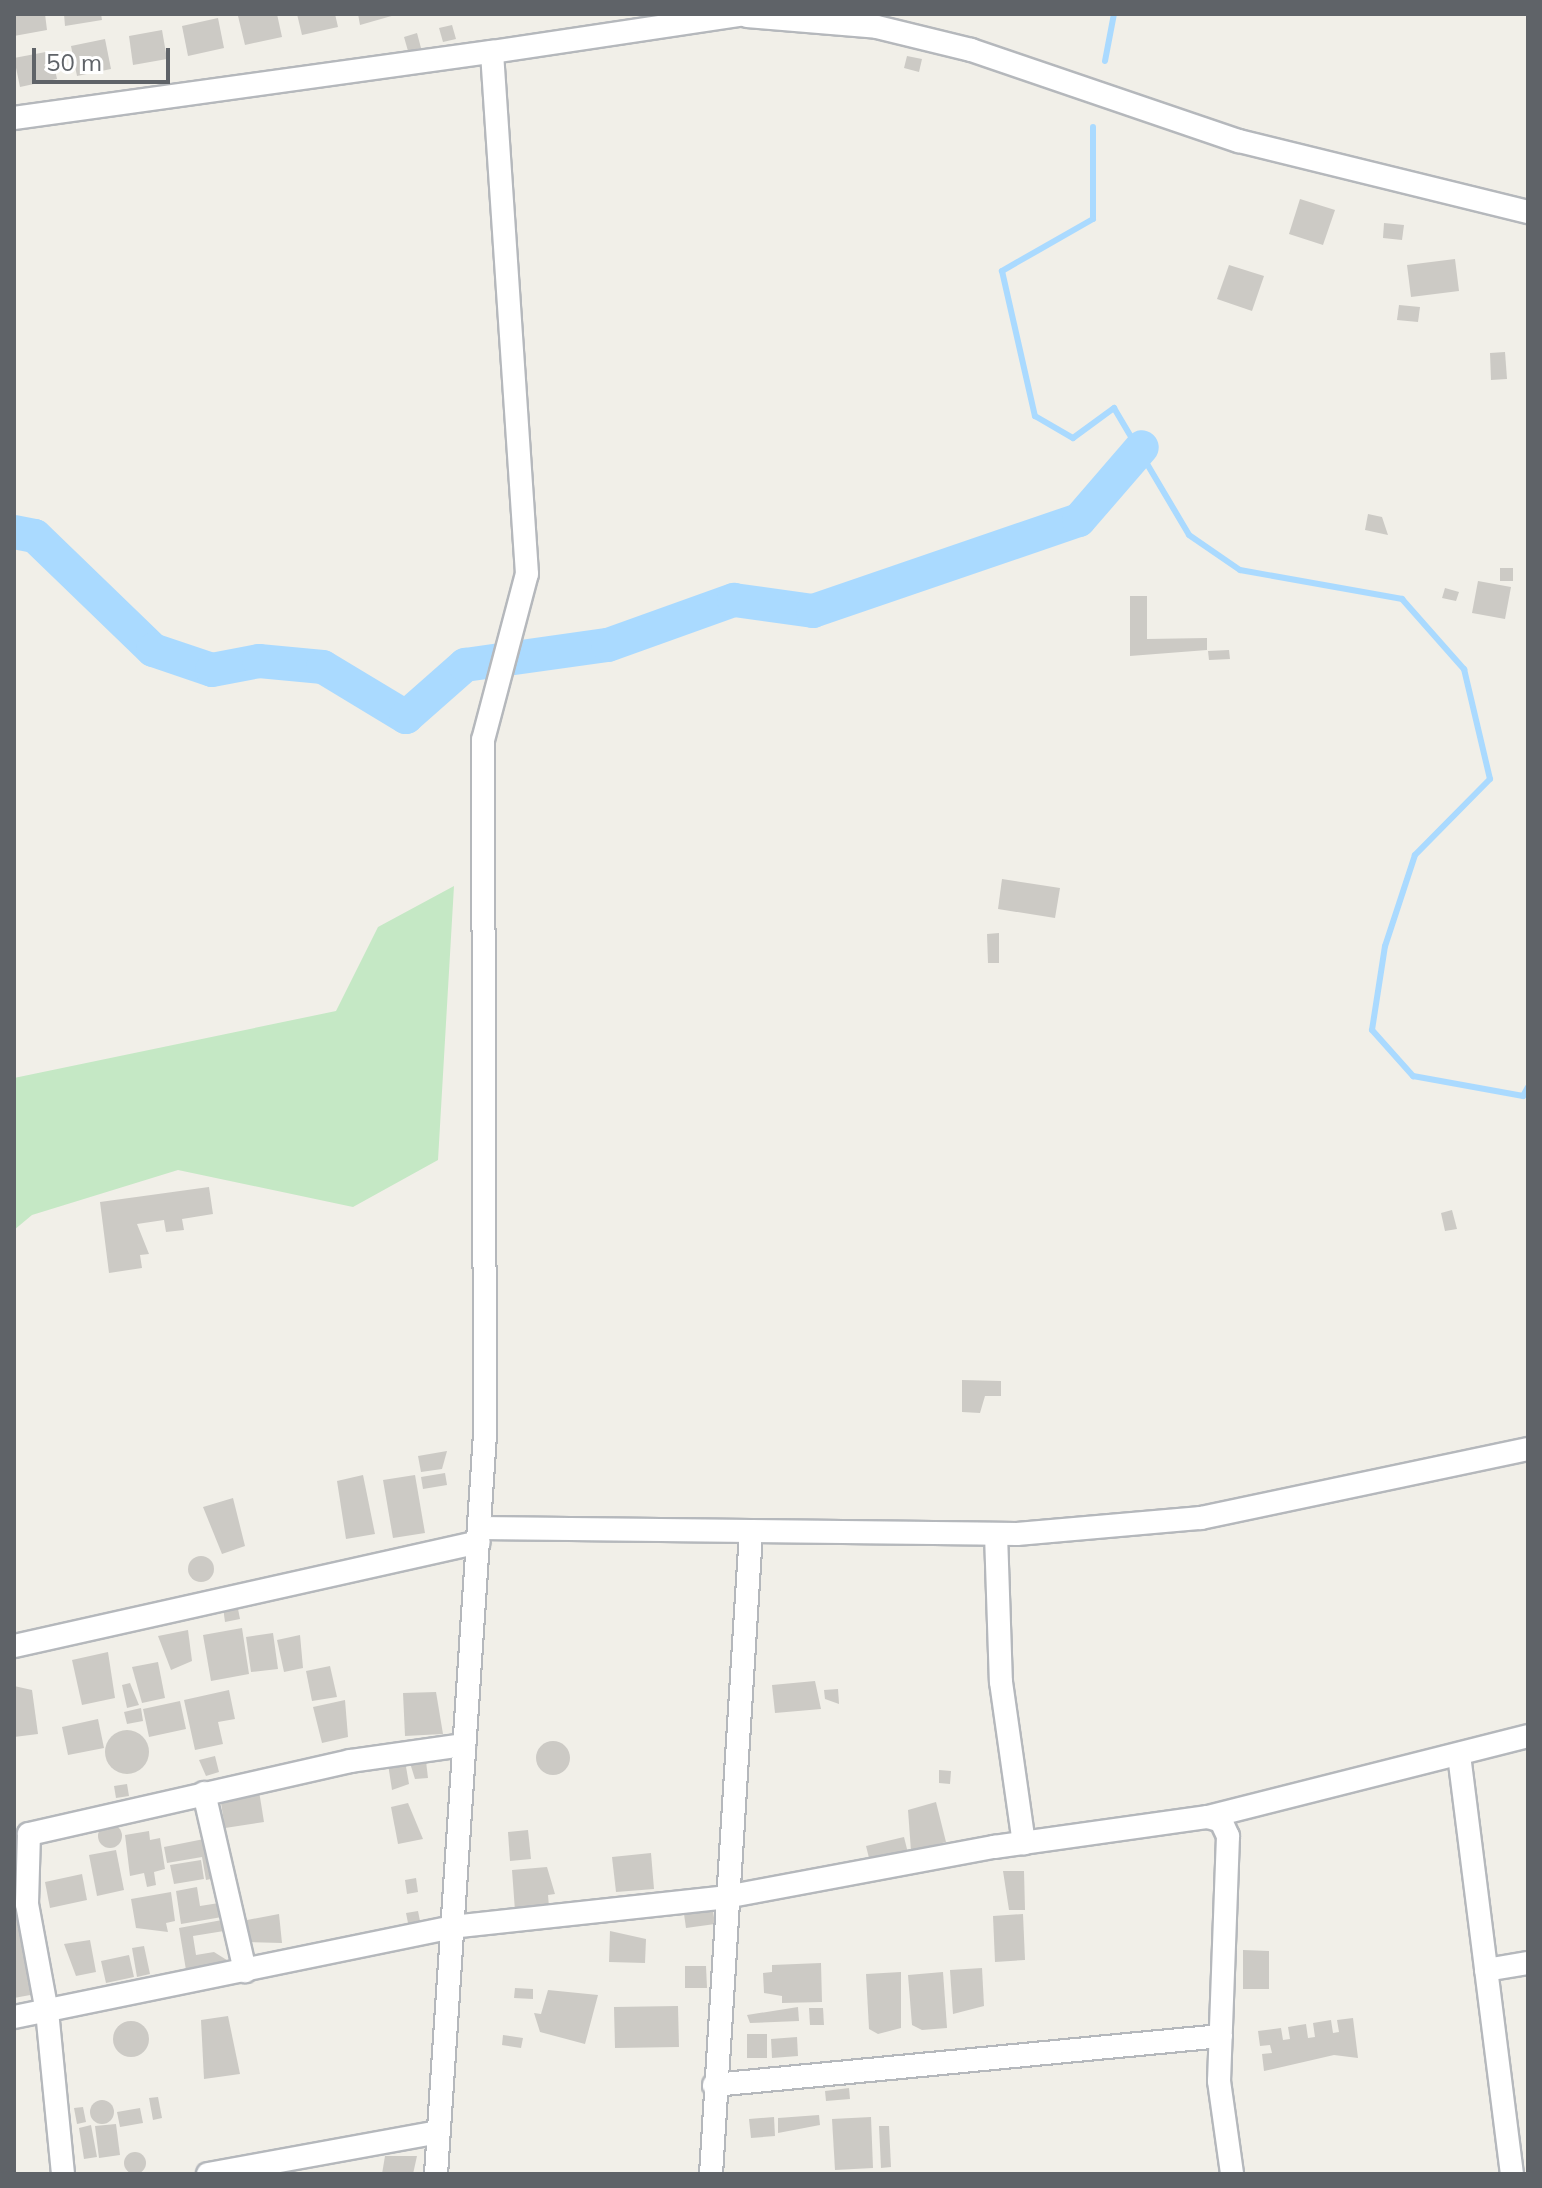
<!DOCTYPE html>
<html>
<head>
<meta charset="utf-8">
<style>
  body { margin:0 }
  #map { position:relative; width:1542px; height:2188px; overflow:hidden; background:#f1efe8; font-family:Mulish,sans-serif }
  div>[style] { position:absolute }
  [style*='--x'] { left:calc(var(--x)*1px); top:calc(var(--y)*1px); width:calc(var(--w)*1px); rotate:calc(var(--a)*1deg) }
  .green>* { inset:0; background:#c5e8c5 }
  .stream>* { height:6px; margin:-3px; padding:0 3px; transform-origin:3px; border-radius:3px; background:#aadaff }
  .river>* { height:34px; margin:-17px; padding:0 17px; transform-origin:17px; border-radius:17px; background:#aadaff }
  .building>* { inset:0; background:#cccac5 }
  .round { border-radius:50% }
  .roads { filter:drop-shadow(2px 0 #b5b8bc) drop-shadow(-2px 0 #b5b8bc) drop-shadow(0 2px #b5b8bc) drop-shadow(0 -2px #b5b8bc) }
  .minor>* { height:22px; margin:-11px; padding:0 11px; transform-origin:11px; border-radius:11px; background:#fff }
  span { translate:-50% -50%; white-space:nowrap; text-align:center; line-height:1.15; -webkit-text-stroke:7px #fff; paint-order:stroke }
  .frame { position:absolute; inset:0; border:16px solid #5f6368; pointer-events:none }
  .scale { position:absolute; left:32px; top:48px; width:138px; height:36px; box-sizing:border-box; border:4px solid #5f6368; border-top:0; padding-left:10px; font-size:24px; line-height:28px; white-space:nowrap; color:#5f6368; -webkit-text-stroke:6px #fff; paint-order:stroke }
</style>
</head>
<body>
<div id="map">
  <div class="green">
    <div style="clip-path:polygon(454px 886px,438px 1160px,353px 1207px,178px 1170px,32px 1215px,14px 1230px,14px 1078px,336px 1011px,378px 927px)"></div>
  </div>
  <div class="stream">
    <div style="--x:1105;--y:61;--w:48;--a:-79.2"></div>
    <div style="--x:1093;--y:127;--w:92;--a:90"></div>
    <div style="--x:1093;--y:219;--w:105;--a:150.3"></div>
    <div style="--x:1002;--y:271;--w:149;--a:77.2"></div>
    <div style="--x:1035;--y:416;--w:44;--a:30.1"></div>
    <div style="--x:1073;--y:438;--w:51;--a:-36.2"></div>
    <div style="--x:1114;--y:408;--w:147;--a:59.4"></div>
    <div style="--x:1189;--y:535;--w:62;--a:34.5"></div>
    <div style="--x:1240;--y:570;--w:165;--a:10.1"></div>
    <div style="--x:1402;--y:599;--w:94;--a:48.5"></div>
    <div style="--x:1464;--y:669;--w:113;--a:76.7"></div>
    <div style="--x:1490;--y:779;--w:107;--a:134.6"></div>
    <div style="--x:1415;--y:855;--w:96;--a:108.2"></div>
    <div style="--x:1385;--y:946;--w:85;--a:98.8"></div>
    <div style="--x:1372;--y:1030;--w:62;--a:48.3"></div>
    <div style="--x:1413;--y:1076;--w:112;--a:10.3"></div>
    <div style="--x:1523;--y:1096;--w:10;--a:-61"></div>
  </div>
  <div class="river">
    <div style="--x:14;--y:532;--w:21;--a:11"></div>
    <div style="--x:35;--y:536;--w:164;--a:44"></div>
    <div style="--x:153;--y:650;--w:62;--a:18.7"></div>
    <div style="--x:212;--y:670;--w:48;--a:-10.8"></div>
    <div style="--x:259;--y:661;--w:64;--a:5.4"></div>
    <div style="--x:323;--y:667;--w:97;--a:31.1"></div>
    <div style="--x:406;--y:717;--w:79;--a:-41.4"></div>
    <div style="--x:465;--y:665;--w:144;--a:-8"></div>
    <div style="--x:608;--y:645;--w:134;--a:-19.7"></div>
    <div style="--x:734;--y:600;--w:80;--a:7.9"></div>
    <div style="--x:813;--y:611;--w:281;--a:-18.9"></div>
    <div style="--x:1079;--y:520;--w:96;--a:-49.2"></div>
  </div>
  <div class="building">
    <div style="clip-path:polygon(14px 14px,45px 14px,47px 30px,14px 36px)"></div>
    <div style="clip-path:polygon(64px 14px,101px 14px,102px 20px,65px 26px)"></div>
    <div style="clip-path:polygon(277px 14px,282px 37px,245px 45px,238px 16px)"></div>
    <div style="clip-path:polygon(297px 14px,335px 14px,338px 27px,302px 35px)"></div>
    <div style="clip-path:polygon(358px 14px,395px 14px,395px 15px,360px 25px)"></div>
    <div style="clip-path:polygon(218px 18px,224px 48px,188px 56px,182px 26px)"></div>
    <div style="clip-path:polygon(452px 25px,456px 39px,443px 42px,439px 28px)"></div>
    <div style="clip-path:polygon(162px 30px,167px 59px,133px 65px,129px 36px)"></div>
    <div style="clip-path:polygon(417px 33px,421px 48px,408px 51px,404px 37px)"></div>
    <div style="clip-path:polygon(105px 39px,111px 69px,77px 76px,71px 46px)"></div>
    <div style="clip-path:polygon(51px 51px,57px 79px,20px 87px,14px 58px)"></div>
    <div style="clip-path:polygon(907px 56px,922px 59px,919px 72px,904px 68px)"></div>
    <div style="clip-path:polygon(1300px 199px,1335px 210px,1323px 245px,1289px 234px)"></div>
    <div style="clip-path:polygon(1384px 223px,1404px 225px,1402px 240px,1383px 238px)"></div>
    <div style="clip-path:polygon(1455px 259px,1459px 291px,1411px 297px,1407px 265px)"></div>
    <div style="clip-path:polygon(1229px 265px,1264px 276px,1252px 311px,1217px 299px)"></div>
    <div style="clip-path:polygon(1399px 305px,1420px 307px,1418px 322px,1397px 320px)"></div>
    <div style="clip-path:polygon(1505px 352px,1507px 379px,1491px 380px,1490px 353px)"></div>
    <div style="clip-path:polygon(1368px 514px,1382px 517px,1388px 535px,1365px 530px)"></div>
    <div style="clip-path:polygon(1500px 568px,1513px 568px,1513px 581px,1500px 581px)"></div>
    <div style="clip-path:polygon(1478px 581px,1511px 587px,1505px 619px,1472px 613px)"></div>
    <div style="clip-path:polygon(1445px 588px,1459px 592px,1456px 601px,1442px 598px)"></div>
    <div style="clip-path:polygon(1130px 596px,1147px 596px,1147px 639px,1207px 638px,1207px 650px,1130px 656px)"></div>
    <div style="clip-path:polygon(1229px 650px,1230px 659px,1209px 660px,1208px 651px)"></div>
    <div style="clip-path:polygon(1002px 879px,1060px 888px,1055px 918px,998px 909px)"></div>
    <div style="clip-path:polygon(999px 933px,999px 963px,988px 963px,987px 934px)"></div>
    <div style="clip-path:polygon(209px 1187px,213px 1214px,182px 1219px,184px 1230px,166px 1232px,164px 1220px,137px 1224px,149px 1254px,140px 1255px,142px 1268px,109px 1273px,100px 1202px)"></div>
    <div style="clip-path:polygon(1452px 1210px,1457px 1229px,1445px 1231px,1441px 1213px)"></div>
    <div style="clip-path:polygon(962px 1380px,1001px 1381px,1001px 1396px,985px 1396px,980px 1413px,962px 1412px)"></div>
    <div style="clip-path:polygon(447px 1451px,442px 1469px,421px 1472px,418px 1456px)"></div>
    <div style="clip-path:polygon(445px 1473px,447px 1485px,423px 1489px,421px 1477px)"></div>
    <div style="clip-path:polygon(363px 1475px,375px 1534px,346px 1539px,337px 1481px)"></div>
    <div style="clip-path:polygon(415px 1475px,425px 1533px,393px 1538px,383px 1480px)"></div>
    <div style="clip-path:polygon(233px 1498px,245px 1546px,222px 1554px,203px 1507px)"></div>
    <div class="round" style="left:188px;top:1556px;width:26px;height:26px"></div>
    <div style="clip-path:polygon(237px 1604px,240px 1619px,225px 1622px,223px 1607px)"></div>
    <div style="clip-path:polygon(242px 1628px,249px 1674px,211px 1681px,203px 1635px)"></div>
    <div style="clip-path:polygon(188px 1630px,192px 1661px,171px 1670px,158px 1636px)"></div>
    <div style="clip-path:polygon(273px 1633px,278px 1669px,251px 1672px,246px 1637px)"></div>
    <div style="clip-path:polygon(300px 1635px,303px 1668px,284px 1672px,277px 1640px)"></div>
    <div style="clip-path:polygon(108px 1652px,115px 1698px,82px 1705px,72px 1660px)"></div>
    <div style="clip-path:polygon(158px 1662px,165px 1698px,142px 1703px,132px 1667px)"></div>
    <div style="clip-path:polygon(330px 1666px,337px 1697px,312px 1701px,306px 1671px)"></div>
    <div style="clip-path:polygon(815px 1681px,821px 1709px,775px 1713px,772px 1685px)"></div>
    <div style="clip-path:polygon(130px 1683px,139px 1705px,127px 1708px,122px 1685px)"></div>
    <div style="clip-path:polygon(14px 1686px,32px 1690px,38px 1734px,14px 1737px)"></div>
    <div style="clip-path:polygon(838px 1689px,839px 1704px,825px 1699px,824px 1690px)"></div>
    <div style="clip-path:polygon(229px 1690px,235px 1719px,218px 1722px,223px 1744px,195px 1750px,184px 1700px)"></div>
    <div style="clip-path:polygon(436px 1692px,443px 1734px,405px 1736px,403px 1693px)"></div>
    <div style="clip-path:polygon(345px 1700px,348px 1737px,322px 1743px,313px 1707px)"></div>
    <div style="clip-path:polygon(180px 1701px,186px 1729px,149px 1737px,143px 1709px)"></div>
    <div style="clip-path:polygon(141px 1708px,143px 1721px,127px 1724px,124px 1712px)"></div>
    <div style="clip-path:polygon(98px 1719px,104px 1748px,68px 1755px,62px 1727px)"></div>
    <div class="round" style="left:105px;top:1730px;width:44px;height:44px"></div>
    <div class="round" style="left:536px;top:1741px;width:34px;height:34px"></div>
    <div style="clip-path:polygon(215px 1756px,219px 1772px,206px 1776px,199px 1760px)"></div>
    <div style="clip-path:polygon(405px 1761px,409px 1784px,392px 1790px,388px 1764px)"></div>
    <div style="clip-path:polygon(426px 1761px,428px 1778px,415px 1779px,410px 1763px)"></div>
    <div style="clip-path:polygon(939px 1770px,951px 1771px,950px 1784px,939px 1783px)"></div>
    <div style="clip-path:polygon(127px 1784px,129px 1796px,116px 1798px,114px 1786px)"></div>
    <div style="clip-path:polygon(259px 1791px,264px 1822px,225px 1828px,220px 1797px)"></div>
    <div style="clip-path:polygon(936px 1802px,946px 1842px,911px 1851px,908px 1810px)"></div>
    <div style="clip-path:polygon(408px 1803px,423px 1839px,398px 1844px,391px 1807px)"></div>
    <div class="round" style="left:98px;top:1824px;width:24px;height:24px"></div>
    <div style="clip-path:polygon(528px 1830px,531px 1859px,510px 1861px,508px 1832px)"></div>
    <div style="clip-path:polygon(149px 1831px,150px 1840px,160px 1838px,165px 1869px,154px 1872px,156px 1885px,147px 1887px,144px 1873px,130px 1876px,125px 1835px)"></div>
    <div style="clip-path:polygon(904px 1837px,908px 1853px,870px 1862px,866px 1846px)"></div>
    <div style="clip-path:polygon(204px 1839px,215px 1878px,206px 1880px,202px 1857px,167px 1863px,164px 1847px)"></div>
    <div style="clip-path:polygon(116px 1850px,124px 1890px,97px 1896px,89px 1855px)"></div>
    <div style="clip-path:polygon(651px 1853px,654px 1889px,616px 1892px,612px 1857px)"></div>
    <div style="clip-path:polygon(201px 1860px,204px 1879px,174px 1884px,170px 1865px)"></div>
    <div style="clip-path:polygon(547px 1867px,555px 1894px,548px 1895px,549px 1907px,515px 1911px,512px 1870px)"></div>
    <div style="clip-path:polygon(1003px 1871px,1024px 1871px,1025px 1910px,1009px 1910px)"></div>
    <div style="clip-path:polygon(82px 1874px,87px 1900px,50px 1908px,45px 1882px)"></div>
    <div style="clip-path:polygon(416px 1878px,418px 1892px,407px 1894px,405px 1880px)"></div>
    <div style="clip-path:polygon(197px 1887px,200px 1906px,219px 1903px,222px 1917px,181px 1924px,176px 1891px)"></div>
    <div style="clip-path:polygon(171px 1892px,175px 1921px,166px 1923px,168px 1932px,136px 1928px,131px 1899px)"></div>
    <div style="clip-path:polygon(418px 1911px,421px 1926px,409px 1928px,406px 1913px)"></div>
    <div style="clip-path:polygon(713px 1911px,715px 1924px,686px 1928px,684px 1914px)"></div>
    <div style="clip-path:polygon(279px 1914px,282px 1943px,244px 1942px,242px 1921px)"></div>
    <div style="clip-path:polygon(1023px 1914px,1025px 1960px,995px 1962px,993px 1916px)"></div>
    <div style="clip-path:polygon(25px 1917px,41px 1993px,14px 1998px,14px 1919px)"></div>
    <div style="clip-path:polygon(222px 1920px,224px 1931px,193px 1936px,196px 1955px,214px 1952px,230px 1962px,186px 1970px,179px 1928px)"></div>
    <div style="clip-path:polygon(610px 1931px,646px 1939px,645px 1963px,609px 1962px)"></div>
    <div style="clip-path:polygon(90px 1940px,96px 1972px,76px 1976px,64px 1944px)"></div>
    <div style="clip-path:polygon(144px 1946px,150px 1974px,137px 1977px,132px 1948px)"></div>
    <div style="clip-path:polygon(1243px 1950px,1269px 1951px,1269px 1989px,1243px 1989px)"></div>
    <div style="clip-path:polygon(129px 1955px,134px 1977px,106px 1983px,101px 1961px)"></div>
    <div style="clip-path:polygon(821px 1963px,822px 2002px,782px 2003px,782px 1996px,764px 1993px,763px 1973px,772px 1972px,772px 1965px)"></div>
    <div style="clip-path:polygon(685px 1966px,706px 1966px,707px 1988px,685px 1988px)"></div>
    <div style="clip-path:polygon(982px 1968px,984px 2006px,953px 2014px,950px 1970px)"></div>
    <div style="clip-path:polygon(901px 1972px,901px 2028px,878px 2034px,869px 2029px,866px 1974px)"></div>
    <div style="clip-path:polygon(943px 1972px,947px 2028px,922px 2030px,912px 2025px,908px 1975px)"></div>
    <div style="clip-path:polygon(515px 1988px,533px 1989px,533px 1999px,514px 1998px)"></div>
    <div style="clip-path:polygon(548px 1990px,598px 1995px,585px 2044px,540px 2032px,534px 2013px,541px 2014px)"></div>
    <div style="clip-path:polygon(678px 2006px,679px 2047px,615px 2048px,614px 2007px)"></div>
    <div style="clip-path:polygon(798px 2007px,799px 2021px,750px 2023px,747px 2015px)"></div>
    <div style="clip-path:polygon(809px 2008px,823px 2008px,824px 2025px,810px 2025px)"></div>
    <div style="clip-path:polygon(228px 2016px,240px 2074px,204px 2079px,201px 2020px)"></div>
    <div style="clip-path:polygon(1353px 2018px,1358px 2058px,1334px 2055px,1264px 2071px,1262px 2054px,1272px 2053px,1270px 2045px,1260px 2046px,1258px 2031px,1281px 2028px,1283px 2040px,1290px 2039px,1288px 2027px,1306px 2024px,1308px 2038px,1315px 2037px,1313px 2023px,1331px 2020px,1333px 2033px,1339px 2032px,1337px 2020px)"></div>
    <div class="round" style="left:113px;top:2021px;width:36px;height:36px"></div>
    <div style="clip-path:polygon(747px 2034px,767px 2034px,767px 2058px,747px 2058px)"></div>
    <div style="clip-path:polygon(503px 2035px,523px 2038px,521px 2048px,502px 2045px)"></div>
    <div style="clip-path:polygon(797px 2037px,798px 2056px,772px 2058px,771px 2039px)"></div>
    <div style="clip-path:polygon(849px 2088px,850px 2099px,826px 2101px,825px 2091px)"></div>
    <div style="clip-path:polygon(158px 2097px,162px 2118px,153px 2120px,149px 2098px)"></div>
    <div class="round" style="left:90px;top:2100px;width:24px;height:24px"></div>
    <div style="clip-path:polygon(83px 2107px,86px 2122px,77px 2124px,74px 2108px)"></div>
    <div style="clip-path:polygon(140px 2108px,143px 2123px,120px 2127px,117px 2112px)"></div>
    <div style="clip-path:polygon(819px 2115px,820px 2125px,778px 2133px,778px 2118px)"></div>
    <div style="clip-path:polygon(774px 2117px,775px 2136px,751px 2138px,749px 2119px)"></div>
    <div style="clip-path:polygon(871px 2117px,873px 2168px,835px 2170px,832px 2119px)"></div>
    <div style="clip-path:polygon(116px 2124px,120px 2155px,99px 2158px,95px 2126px)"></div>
    <div style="clip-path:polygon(91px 2125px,97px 2157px,84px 2159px,79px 2128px)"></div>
    <div style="clip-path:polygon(879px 2126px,889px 2126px,891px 2167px,881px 2168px)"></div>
    <div class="round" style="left:124px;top:2152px;width:22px;height:22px"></div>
    <div style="clip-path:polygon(385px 2156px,417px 2156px,413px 2174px,382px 2174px)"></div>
  </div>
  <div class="roads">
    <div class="minor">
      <div style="--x:747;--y:16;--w:130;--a:4.8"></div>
      <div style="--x:877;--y:27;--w:97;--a:13.7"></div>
      <div style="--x:971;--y:50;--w:283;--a:18.8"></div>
      <div style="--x:1239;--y:141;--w:298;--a:13.8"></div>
      <div style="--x:14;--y:118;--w:483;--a:-7.9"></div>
      <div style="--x:479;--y:1528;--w:538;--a:0.64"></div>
      <div style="--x:1017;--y:1534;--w:185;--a:-5"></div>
      <div style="--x:1201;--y:1518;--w:334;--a:-11.9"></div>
      <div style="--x:996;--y:1534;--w:148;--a:88.1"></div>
      <div style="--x:1001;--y:1682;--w:163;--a:81.9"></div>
      <div style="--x:14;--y:1646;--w:476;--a:-12.6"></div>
      <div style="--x:1459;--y:1755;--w:422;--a:82.8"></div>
      <div style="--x:204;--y:1793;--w:183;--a:77"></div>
      <div style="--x:1208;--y:1817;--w:330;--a:-14.2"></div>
      <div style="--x:1486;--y:1970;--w:43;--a:-9.5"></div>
      <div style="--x:14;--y:2017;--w:447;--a:-11.6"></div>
      <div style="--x:452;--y:1927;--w:276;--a:-6.2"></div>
      <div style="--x:726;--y:1897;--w:273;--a:-10.6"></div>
      <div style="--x:994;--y:1847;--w:216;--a:-8"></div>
      <div style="--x:1208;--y:1817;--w:14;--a:17"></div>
      <div style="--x:1221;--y:1821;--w:17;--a:65"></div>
      <div style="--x:1228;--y:1836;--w:245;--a:92.1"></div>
      <div style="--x:1219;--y:2081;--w:94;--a:82"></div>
      <div style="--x:714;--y:2085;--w:509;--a:-5.52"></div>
      <div style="--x:63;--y:2174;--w:163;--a:-95.6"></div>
      <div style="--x:47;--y:2012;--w:110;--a:-100.5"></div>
      <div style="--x:27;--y:1904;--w:70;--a:-88.4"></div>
      <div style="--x:29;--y:1834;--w:329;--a:-12.8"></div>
      <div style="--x:350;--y:1761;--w:115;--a:-8"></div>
      <div style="--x:208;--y:2174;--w:234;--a:-10.3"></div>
      <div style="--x:436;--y:2174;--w:742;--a:-86.21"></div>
      <div style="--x:485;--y:1434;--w:694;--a:-90.17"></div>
      <div style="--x:483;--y:740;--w:172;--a:-75.2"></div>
      <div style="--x:527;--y:574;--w:523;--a:-93.84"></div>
      <div style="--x:492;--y:52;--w:258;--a:-8.5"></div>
      <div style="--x:711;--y:2174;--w:643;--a:-86.43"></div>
    </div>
  </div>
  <div class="frame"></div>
  <div class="scale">50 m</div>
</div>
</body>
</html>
